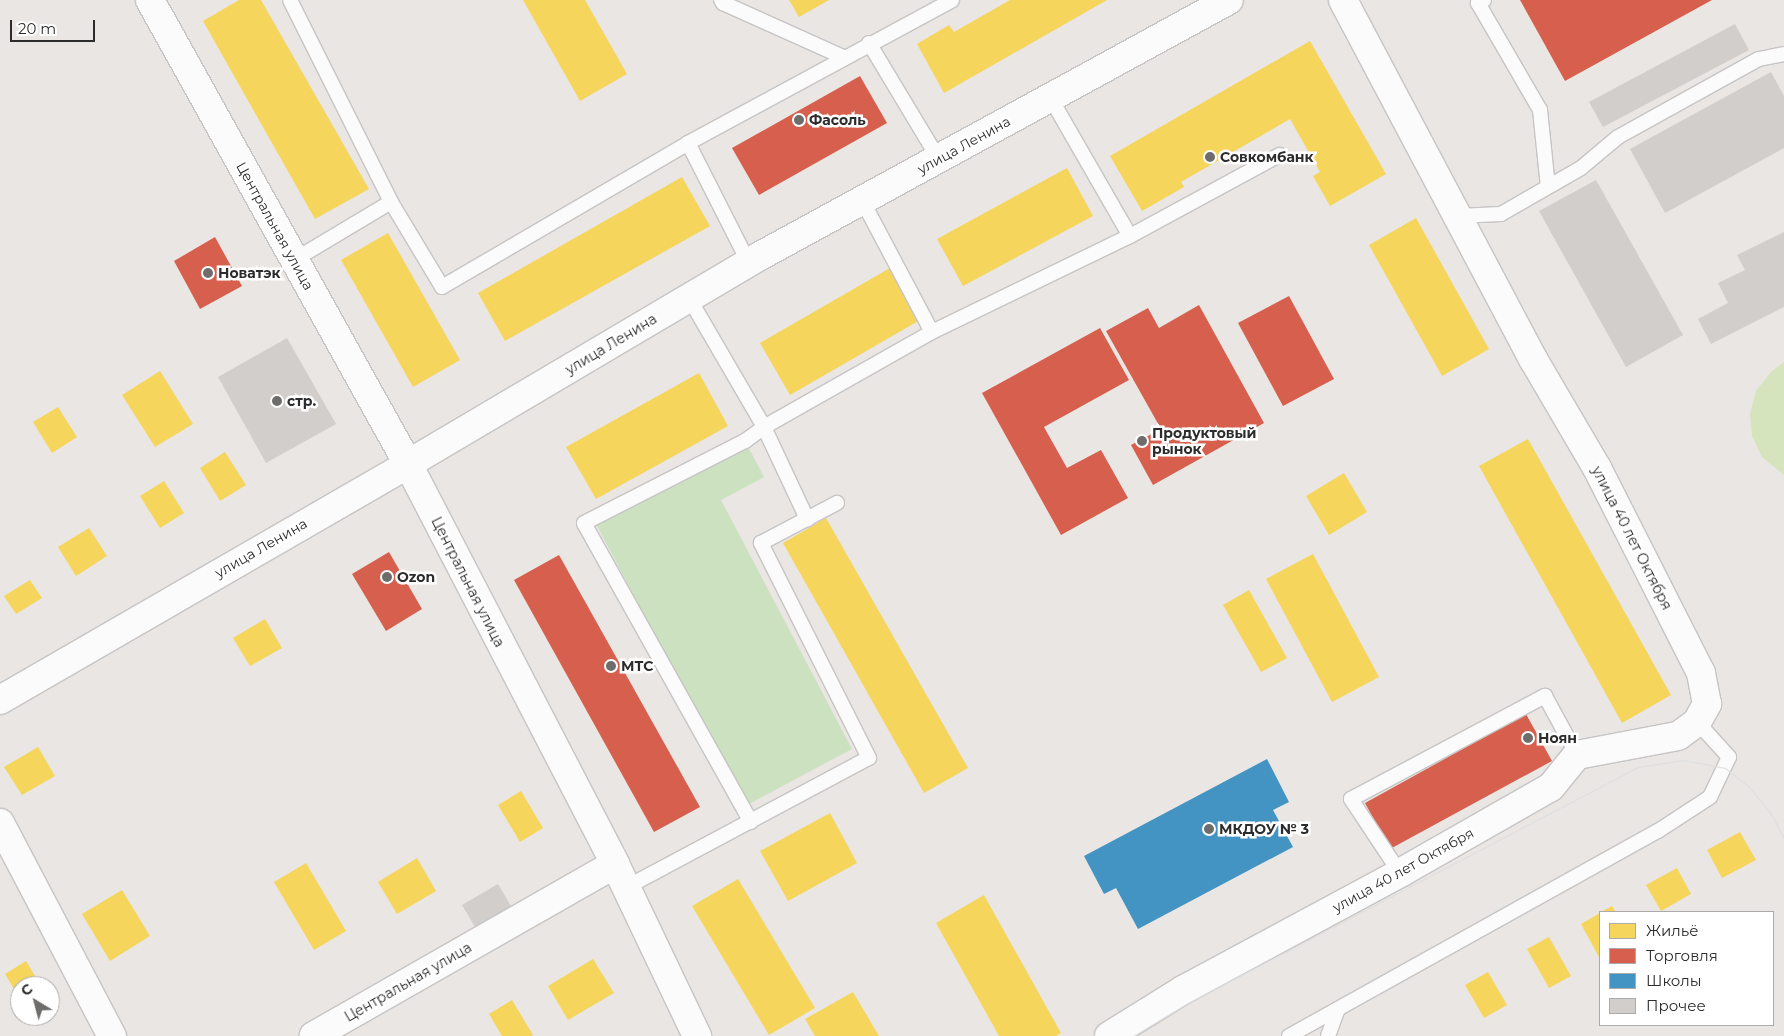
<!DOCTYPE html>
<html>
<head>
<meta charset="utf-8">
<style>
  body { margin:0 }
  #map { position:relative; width:1784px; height:1036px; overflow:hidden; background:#e9e6e3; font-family:Montserrat,sans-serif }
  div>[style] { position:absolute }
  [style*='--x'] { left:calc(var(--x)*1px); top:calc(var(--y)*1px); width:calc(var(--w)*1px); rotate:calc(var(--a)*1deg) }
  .green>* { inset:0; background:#cce1bf }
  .pitch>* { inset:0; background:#d5e4bd }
  .homes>* { inset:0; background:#f6d55c }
  .shops>* { inset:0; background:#d6604d }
  .schools>* { inset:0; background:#4393c3 }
  .building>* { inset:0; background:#d1cecc }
  .roads { filter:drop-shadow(1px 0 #c6c4c5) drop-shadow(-1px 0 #c6c4c5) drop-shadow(0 1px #c6c4c5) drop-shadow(0 -1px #c6c4c5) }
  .lane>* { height:14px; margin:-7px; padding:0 7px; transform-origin:7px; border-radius:7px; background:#fcfbfb }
  .street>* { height:28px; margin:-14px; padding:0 14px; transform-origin:14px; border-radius:14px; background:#fcfbfb }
  .secondary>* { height:28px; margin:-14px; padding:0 14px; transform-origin:14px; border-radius:14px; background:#fcfbfb }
  .tram>* { height:1px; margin:-0.5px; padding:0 0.5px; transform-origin:0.5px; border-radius:0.5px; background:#dedee0 }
  .dots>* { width:14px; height:14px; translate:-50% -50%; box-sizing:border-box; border:2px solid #fff; border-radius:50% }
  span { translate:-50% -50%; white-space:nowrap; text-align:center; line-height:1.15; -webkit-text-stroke:5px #fff; paint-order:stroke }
  .poi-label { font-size:14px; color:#2c2c2c; font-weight:700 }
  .left { translate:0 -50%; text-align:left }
  .street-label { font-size:14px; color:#2c2c2c }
  .legend { position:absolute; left:1599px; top:911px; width:175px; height:115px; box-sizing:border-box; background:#fff; border:1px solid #ababab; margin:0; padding:6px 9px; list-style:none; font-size:15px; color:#2c2c2c }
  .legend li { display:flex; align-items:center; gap:10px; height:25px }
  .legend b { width:25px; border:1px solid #ababab }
  .north { position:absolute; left:10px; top:976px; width:50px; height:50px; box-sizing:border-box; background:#fff; border:1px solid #ababab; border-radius:50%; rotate:323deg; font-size:14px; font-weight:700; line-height:20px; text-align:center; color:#2c2c2c }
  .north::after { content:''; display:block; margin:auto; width:18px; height:22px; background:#6e6d6c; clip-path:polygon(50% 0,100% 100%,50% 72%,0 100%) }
  .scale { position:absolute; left:10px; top:20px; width:85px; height:22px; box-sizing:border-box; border:2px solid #2c2c2c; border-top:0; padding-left:6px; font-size:15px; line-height:18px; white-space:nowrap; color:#2c2c2c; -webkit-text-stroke:4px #fff; paint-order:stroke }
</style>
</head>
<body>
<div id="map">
  <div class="green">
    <div style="clip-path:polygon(745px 441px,764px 477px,721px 500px,852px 749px,745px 806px,594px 520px)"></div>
  </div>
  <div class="pitch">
    <div style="clip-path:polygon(1784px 362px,1784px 475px,1762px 457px,1752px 436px,1750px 414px,1756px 391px,1771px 372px)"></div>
  </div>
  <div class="homes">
    <div style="clip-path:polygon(239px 0,261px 0,369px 189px,315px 219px,203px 21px)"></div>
    <div style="clip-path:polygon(523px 0,585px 0,627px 74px,580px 101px)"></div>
    <div style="clip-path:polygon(789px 0,829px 0,799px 17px)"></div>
    <div style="clip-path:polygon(1010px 0,1107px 0,944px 93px,917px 44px,949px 25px,954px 32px)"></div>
    <div style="clip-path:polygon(1310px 41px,1386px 174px,1330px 206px,1313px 176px,1320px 172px,1290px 119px,1181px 182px,1184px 187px,1142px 211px,1110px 156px)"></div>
    <div style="clip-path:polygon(1067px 168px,1093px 216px,963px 286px,937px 239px)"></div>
    <div style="clip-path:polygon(682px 177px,710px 226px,505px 341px,478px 293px)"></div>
    <div style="clip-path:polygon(1416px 218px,1489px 349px,1442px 376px,1369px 245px)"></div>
    <div style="clip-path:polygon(388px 233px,460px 360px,413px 387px,341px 260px)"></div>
    <div style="clip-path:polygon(890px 268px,920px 320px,790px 395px,760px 343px)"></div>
    <div style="clip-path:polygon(160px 371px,193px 424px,155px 447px,122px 395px)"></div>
    <div style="clip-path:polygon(699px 373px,728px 426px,596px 499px,566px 447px)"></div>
    <div style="clip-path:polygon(58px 407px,77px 437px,52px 453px,33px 422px)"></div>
    <div style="clip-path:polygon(1528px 439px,1671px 695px,1622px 723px,1479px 466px)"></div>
    <div style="clip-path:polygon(225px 452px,246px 485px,220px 501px,200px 468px)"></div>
    <div style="clip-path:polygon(1344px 473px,1367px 512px,1329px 535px,1306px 496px)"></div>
    <div style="clip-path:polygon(164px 481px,184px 513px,160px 528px,140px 496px)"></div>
    <div style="clip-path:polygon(826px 518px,968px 768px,924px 793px,783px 543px)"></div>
    <div style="clip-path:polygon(89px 528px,107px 556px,76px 576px,58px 547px)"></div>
    <div style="clip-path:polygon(1313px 554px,1379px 677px,1332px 702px,1266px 579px)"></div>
    <div style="clip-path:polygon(30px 580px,42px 598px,16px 614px,4px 596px)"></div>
    <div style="clip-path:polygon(1249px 590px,1287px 658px,1261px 672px,1223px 605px)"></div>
    <div style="clip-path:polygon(265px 619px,282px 648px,250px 666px,233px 638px)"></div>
    <div style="clip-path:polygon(38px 747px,55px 776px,22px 795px,4px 767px)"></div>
    <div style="clip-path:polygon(521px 791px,543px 828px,520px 842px,498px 805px)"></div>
    <div style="clip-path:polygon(830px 813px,857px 863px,788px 901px,760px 851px)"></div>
    <div style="clip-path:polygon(1740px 832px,1756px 860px,1722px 878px,1707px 850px)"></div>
    <div style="clip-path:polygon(417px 858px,436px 891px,397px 914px,378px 882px)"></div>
    <div style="clip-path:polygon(306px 863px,346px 931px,314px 950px,274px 882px)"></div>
    <div style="clip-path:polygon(1677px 868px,1691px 894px,1661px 911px,1646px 885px)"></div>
    <div style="clip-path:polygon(738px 879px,815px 1008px,769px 1035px,692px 906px)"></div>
    <div style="clip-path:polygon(122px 890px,150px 936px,110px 961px,82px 914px)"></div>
    <div style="clip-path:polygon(984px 895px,1061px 1033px,1056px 1036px,999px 1036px,936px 923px)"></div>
    <div style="clip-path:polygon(1612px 906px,1616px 912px,1601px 912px)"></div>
    <div style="clip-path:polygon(1600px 913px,1600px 959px,1581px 924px)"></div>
    <div style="clip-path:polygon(1549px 937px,1571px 976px,1549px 988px,1527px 949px)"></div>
    <div style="clip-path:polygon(593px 959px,614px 993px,568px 1020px,548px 986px)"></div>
    <div style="clip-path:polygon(26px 961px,41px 986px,20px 986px,20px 999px,5px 974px)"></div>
    <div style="clip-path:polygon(1488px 972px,1507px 1005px,1484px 1018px,1465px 985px)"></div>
    <div style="clip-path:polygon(853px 992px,879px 1036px,815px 1036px,805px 1019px)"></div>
    <div style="clip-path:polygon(512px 1000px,533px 1035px,531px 1036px,502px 1036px,489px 1014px)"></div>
  </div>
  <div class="shops">
    <div style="clip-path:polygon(1520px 0,1712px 0,1565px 81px)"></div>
    <div style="clip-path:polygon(860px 76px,887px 123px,759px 195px,732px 148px)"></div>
    <div style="clip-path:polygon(215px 237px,242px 286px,200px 309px,174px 261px)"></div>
    <div style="clip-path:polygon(1289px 296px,1334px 379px,1283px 406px,1238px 323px)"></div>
    <div style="clip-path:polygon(1199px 305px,1264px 423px,1153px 485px,1131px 445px,1161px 429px,1106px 331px,1148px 308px,1159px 328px)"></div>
    <div style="clip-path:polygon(1100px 328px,1129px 380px,1044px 427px,1067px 468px,1101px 450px,1128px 498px,1061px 535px,982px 393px)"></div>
    <div style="clip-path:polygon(389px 552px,422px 609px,386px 631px,352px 574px)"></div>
    <div style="clip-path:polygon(559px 555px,700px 807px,654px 832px,514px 580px)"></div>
    <div style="clip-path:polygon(1526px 714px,1552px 761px,1390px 849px,1365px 803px)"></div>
  </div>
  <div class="schools">
    <div style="clip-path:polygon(1267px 759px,1289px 802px,1273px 810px,1293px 847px,1138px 929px,1116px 888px,1104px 894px,1084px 856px)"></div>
  </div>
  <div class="building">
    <div style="clip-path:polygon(1735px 24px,1749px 50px,1603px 127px,1589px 102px)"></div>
    <div style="clip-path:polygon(1771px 72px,1784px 96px,1784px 148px,1665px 213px,1630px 149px)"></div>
    <div style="clip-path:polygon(1596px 180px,1683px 335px,1626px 367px,1539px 211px)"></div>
    <div style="clip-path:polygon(1784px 232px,1784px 307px,1711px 344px,1698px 319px,1728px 303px,1718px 283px,1745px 270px,1737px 255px)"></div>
    <div style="clip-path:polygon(287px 338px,336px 424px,266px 463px,218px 377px)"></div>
    <div style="clip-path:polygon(498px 884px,514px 911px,478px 932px,462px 905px)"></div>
  </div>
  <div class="roads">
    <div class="lane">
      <div style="--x:290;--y:0;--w:226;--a:63.4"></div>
      <div style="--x:721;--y:0;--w:4;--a:56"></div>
      <div style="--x:723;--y:3;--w:132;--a:24.2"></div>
      <div style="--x:1484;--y:0;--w:7;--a:153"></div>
      <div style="--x:1478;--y:3;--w:124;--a:59.9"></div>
      <div style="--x:1540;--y:110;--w:77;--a:84.1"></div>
      <div style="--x:869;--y:43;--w:134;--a:59"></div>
      <div style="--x:1050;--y:97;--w:160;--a:60.1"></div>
      <div style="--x:688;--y:143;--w:135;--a:63.1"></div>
      <div style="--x:862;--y:200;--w:149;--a:62.1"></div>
      <div style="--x:1457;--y:216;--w:44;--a:-2.6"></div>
      <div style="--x:1501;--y:214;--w:92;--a:-29.9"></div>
      <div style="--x:1581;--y:168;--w:48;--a:-40"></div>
      <div style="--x:1618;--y:137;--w:161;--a:-29"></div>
      <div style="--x:1759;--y:59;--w:25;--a:-11"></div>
      <div style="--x:294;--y:260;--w:113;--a:-30.9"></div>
      <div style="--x:391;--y:202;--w:99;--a:59"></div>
      <div style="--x:442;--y:287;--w:285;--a:-30.3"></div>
      <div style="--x:688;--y:143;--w:300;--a:-28.4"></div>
      <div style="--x:689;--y:298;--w:149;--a:59.8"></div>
      <div style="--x:764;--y:427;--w:102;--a:64.9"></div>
      <div style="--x:751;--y:822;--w:342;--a:-119.2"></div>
      <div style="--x:584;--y:523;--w:181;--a:-27"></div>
      <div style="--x:745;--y:441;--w:24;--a:-36"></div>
      <div style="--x:764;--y:427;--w:193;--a:-29.5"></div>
      <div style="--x:932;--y:332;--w:220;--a:-25.9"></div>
      <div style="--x:1130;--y:236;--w:170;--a:-28.5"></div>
      <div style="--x:1400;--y:873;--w:89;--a:-123.5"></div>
      <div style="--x:1351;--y:799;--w:220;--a:-28"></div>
      <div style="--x:1545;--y:696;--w:67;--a:61.5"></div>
      <div style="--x:627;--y:887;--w:274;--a:-28.1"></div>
      <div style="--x:869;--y:758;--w:241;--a:-116.7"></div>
      <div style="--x:761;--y:543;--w:86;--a:-27.8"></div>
      <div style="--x:1289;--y:1036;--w:422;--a:-29.1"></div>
      <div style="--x:1658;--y:831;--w:62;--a:-33.2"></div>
      <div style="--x:1710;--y:797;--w:44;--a:-64.6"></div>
      <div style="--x:1729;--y:757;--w:47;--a:-132.4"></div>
      <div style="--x:1328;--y:1036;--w:29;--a:-70"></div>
    </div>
    <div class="street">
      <div style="--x:150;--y:0;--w:531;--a:60.92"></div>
      <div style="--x:408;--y:464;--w:450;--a:62.6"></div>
      <div style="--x:615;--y:864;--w:347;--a:150.3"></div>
      <div style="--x:0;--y:700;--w:471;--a:-30"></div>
      <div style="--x:408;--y:464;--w:409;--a:-30.6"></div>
      <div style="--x:760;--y:256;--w:534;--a:-28.63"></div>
      <div style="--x:615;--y:864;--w:191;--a:64.5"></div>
      <div style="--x:1109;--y:1036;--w:87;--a:-31.9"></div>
      <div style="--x:1183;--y:990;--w:247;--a:-28.3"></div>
      <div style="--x:1400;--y:873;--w:174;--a:-29.7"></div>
      <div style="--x:1551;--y:787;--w:41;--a:-50.9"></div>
      <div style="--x:1577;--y:755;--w:103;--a:-10.7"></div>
      <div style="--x:1678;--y:736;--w:24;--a:-36"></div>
      <div style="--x:1697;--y:722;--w:21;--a:-61"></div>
      <div style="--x:1707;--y:704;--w:32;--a:-101"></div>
      <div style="--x:1701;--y:673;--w:230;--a:-116.9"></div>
      <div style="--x:1597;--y:468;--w:126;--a:-120.4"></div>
      <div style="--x:1533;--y:359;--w:406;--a:-117.9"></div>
    </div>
    <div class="secondary">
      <div style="--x:0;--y:823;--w:241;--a:62.3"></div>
    </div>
  </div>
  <div class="tram">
    <div style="--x:1133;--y:1036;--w:62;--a:-31.1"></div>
    <div style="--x:1186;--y:1004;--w:510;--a:-27.67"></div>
    <div style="--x:1638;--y:767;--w:46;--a:-8.8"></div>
    <div style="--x:1683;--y:760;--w:43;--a:10.8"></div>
    <div style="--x:1725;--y:768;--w:31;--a:38"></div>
    <div style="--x:1749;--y:787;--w:33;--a:50"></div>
    <div style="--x:1770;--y:812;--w:30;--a:62"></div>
  </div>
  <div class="dots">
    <div style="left:799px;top:120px;background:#6e6d6c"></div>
    <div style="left:1210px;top:157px;background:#6e6d6c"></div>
    <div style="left:208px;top:273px;background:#6e6d6c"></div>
    <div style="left:277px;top:401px;background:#6e6d6c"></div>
    <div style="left:1142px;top:441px;background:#6e6d6c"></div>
    <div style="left:387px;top:577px;background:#6e6d6c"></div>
    <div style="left:611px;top:666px;background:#6e6d6c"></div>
    <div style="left:1528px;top:738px;background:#6e6d6c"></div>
    <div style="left:1209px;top:829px;background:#6e6d6c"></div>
  </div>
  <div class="poi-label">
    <span class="left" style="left:809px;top:120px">Фасоль</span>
    <span class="left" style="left:1220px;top:157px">Совкомбанк</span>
    <span class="left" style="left:218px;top:273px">Новатэк</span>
    <span class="left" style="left:287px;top:401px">стр.</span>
    <span class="left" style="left:1152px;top:441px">Продуктовый<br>рынок</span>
    <span class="left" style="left:397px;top:577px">Ozon</span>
    <span class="left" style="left:621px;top:666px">МТС</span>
    <span class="left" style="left:1538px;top:738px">Ноян</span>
    <span class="left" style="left:1219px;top:829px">МКДОУ № 3</span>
  </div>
  <div class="street-label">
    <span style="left:964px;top:145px;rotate:-29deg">улица Ленина</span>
    <span style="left:275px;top:226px;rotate:61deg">Центральная улица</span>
    <span style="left:611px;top:344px;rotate:-31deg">улица Ленина</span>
    <span style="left:1632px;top:538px;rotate:63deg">улица 40 лет Октября</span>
    <span style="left:261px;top:548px;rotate:-30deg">улица Ленина</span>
    <span style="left:468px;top:582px;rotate:63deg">Центральная улица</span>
    <span style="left:1403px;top:870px;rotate:-29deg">улица 40 лет Октября</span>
    <span style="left:408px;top:982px;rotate:-30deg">Центральная улица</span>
  </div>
  <ul class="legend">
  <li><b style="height:14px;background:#f6d55c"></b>Жильё</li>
  <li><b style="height:14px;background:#d6604d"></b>Торговля</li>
  <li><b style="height:14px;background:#4393c3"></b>Школы</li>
  <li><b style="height:14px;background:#d1cecc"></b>Прочее</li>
  </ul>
  <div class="north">С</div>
  <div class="scale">20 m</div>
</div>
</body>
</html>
